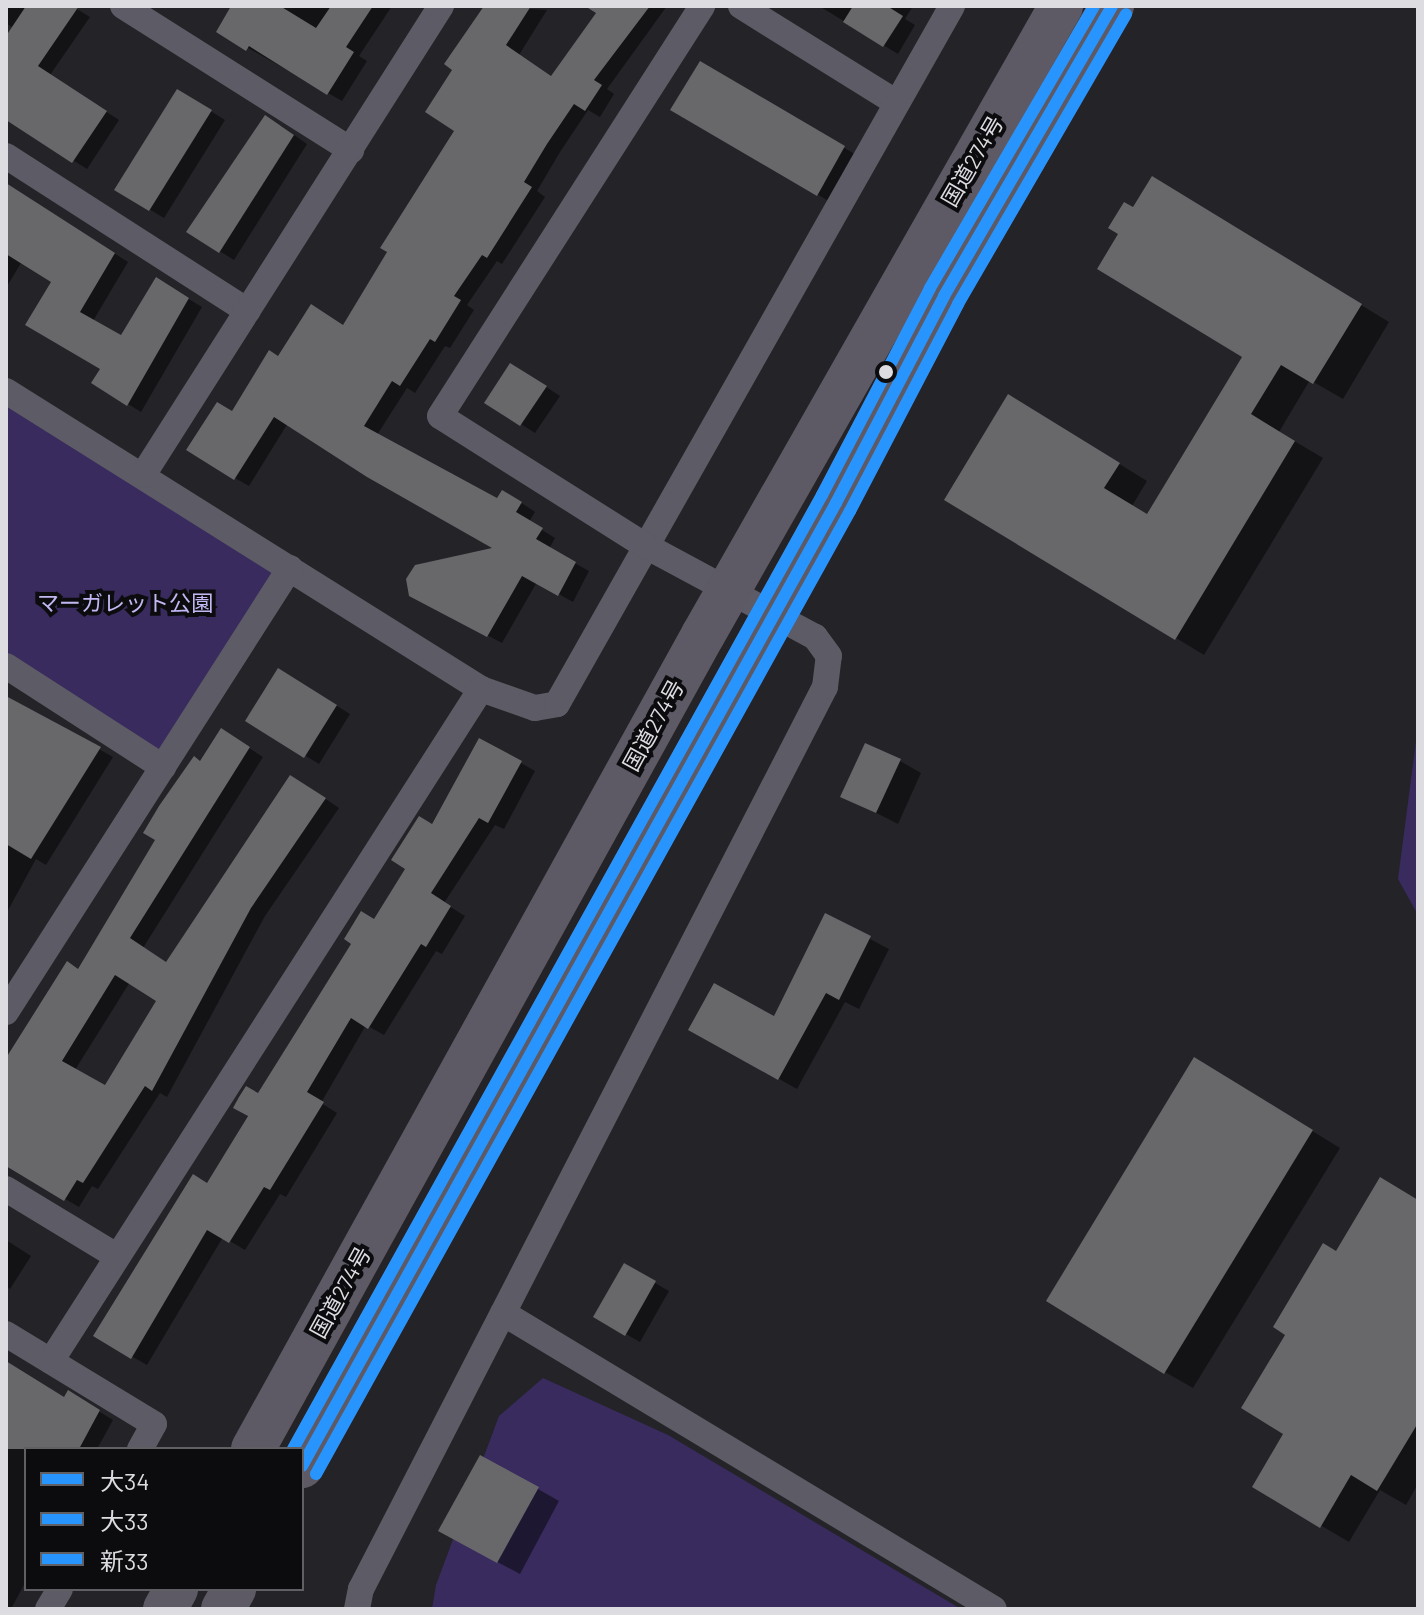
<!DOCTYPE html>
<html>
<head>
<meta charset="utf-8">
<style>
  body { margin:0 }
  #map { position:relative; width:1424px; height:1615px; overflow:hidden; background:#242328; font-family:Barlow,"Noto Sans JP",sans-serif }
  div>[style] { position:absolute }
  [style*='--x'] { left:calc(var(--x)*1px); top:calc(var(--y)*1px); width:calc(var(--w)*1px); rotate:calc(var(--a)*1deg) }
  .green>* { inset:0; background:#392b5e }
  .shadow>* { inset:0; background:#0007 }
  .building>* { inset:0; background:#68686b }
  .minor>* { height:26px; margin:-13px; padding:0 13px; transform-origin:13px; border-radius:13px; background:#5d5b65 }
  .trunk>* { height:44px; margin:-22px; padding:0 22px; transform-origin:22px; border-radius:22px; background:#5d5a66 }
  .bus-1>* { height:12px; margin:-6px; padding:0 6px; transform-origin:6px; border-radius:6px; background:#2895ff }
  .bus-2>* { height:12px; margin:-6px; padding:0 6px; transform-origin:6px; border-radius:6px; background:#2895ff }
  .bus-3>* { height:12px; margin:-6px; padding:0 6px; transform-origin:6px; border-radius:6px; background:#2895ff }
  .dots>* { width:22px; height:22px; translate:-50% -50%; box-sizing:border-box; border:4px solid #0c0c0f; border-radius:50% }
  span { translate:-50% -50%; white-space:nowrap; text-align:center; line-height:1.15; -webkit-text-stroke:8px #0c0c0f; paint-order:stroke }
  .street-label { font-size:22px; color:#dddce0 }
  .park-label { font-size:22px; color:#c3b7f3 }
  .frame { position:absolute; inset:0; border:8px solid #dddce0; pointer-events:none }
  .legend { position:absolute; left:24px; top:1447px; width:280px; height:144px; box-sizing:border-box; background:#0c0c0f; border:2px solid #605f63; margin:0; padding:10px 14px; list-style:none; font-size:24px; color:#dddce0 }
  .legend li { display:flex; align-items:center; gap:16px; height:40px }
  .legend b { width:40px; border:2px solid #605f63 }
</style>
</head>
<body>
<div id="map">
  <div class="green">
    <div style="clip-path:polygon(6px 391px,290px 568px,163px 767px,6px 666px)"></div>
    <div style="clip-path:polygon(1418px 726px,1418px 915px,1398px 879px)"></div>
    <div style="clip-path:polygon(543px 1378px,668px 1435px,961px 1609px,432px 1609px,436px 1585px,499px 1416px)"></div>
  </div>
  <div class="shadow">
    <div style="clip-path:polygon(6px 6px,72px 6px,90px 17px,50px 75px,119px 120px,87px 169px,6px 118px,6px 47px,16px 30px,6px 23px)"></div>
    <div style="clip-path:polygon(234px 6px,392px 6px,359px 56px,367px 61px,342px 101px,218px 31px)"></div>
    <div style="clip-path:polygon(486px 6px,547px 10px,519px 55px,552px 78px,601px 6px,667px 6px,607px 89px,614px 94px,600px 117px,588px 110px,560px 152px,537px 191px,545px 197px,502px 264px,497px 261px,467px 305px,474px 310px,450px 348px,445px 346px,415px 393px,407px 388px,377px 435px,498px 500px,517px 500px,535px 512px,529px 522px,555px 538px,549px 549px,589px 571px,573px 602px,537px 582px,502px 643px,426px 603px,498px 549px,288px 423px,249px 486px,235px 478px,233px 413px,279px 359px,344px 327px,457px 130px,455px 70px)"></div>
    <div style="clip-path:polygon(819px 6px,913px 6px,905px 19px,915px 25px,898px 54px)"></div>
    <div style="clip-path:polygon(701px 63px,858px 156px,832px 203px,673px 109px)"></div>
    <div style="clip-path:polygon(178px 91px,225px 120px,164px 218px,117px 190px)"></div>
    <div style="clip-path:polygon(280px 125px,307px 144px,234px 260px,189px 232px)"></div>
    <div style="clip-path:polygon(6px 195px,24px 196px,128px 262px,93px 321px,122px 338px,157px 280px,202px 307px,141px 412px,128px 404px,103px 368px,54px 281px,21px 263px,6px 288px)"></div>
    <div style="clip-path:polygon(1181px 195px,1389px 322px,1343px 399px,1310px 380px,1279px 432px,1323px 458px,1204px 655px,1176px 638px,1037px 413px,1147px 481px,1132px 506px,1148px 516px,1244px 356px,1134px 210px)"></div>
    <div style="clip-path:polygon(525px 373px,560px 396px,535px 433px,487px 402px)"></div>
    <div style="clip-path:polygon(292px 678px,350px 714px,319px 764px,248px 720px)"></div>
    <div style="clip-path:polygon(6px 697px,113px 757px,46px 865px,36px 859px,6px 914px)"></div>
    <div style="clip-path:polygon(evenodd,235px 739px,263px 757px,143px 948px,167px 964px,305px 785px,339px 808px,265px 916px,167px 1097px,160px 1093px,98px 1189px,92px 1186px,79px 1207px,41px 1185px,6px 1148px,6px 1064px,79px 971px,201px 763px,235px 739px,130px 982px,159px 1001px,106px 1087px,75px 1070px,130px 982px)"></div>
    <div style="clip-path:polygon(480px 740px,535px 771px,504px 829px,495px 825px,444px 903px,465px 916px,442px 954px,436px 951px,384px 1035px,366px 1025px,321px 1103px,337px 1113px,286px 1197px,280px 1194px,245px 1250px,223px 1237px,147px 1365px,96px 1336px,208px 1185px,259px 1096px,375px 922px)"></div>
    <div style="clip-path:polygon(900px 761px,921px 773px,898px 824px,843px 796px)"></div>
    <div style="clip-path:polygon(826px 916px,889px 949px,859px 1009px,845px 1002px,797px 1089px,691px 1029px,774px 1019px)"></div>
    <div style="clip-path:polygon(1223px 1076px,1340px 1148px,1193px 1388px,1165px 1372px)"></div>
    <div style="clip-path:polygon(1418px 1202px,1418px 1484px,1406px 1505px,1380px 1490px,1349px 1542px,1254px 1486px,1286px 1433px,1288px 1334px,1337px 1253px)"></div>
    <div style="clip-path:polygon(6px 1240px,31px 1256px,10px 1289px,6px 1286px)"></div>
    <div style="clip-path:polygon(625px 1266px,669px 1291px,640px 1342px,596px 1317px)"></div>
    <div style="clip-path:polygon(6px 1363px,65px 1399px,69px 1393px,113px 1420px,97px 1449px,26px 1449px,26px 1581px,11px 1609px,6px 1609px)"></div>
    <div style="clip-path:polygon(538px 1489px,559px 1501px,520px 1574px,462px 1543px)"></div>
  </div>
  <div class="building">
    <div style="clip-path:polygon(26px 6px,79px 6px,38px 66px,107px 111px,72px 163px,6px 120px,6px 36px)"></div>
    <div style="clip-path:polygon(231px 6px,280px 6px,316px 28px,331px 6px,373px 6px,346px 47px,354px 52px,327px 95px,249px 46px,246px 51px,216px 32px)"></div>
    <div style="clip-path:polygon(484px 6px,531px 6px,506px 45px,551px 76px,596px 13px,585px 6px,650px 6px,594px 80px,602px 85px,585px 111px,574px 104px,547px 144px,524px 182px,532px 187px,487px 258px,482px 255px,454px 296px,461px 300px,435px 342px,430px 339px,400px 386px,392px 381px,364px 426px,497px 498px,502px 490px,522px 502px,516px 512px,543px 528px,536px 539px,576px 562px,558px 596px,522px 576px,487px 637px,409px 596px,406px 579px,415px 565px,492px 548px,367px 477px,274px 417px,234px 480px,186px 450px,217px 402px,232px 411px,269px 350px,278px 356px,311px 304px,343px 325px,387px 252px,380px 248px,454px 131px,425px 112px,452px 70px,444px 64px)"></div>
    <div style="clip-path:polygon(853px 6px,887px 6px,903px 16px,883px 47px,843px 22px)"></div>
    <div style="clip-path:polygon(700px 61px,845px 146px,817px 196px,670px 110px)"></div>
    <div style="clip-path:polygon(177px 89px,212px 110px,149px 211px,114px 190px)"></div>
    <div style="clip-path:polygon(265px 115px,294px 135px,219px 253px,186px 232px)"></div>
    <div style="clip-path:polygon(1152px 176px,1362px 304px,1313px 384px,1281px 365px,1251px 414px,1295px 441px,1175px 640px,944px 500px,1008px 394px,1120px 463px,1104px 488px,1147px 514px,1242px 357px,1097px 269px,1118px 234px,1108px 228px,1124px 202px,1133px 207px)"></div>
    <div style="clip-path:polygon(6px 183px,115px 253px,80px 312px,121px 335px,156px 277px,189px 298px,127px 406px,91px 383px,100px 369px,25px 325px,51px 282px,6px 254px)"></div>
    <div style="clip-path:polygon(510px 363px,547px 386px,520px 426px,484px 403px)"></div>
    <div style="clip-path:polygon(278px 668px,337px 705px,304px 758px,245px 721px)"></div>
    <div style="clip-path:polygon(6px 696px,101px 747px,31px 859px,6px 844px)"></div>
    <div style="clip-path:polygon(evenodd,221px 728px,250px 747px,130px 938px,166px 962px,290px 775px,326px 798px,251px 908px,152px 1091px,145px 1086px,83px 1183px,77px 1180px,64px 1201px,6px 1166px,6px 1058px,67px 961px,78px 969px,155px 840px,143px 833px,159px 806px,194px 756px,200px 761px,221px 728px,115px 975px,156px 1001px,105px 1085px,62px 1061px,115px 975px)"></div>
    <div style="clip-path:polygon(479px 738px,522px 761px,488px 823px,479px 818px,431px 893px,451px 906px,426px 947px,421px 944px,368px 1029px,351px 1018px,307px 1092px,324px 1102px,270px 1190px,264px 1187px,229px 1243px,207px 1230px,131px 1359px,93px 1336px,193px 1174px,207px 1183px,248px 1116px,233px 1108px,239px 1097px,246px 1086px,258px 1093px,351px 944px,344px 939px,361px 911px,374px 919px,405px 869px,391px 860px,419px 816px,432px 824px)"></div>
    <div style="clip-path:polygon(865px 743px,901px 759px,876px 813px,840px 797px)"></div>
    <div style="clip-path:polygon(825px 913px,871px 936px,839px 1000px,826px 993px,778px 1080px,688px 1030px,714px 983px,774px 1016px)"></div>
    <div style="clip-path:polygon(1194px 1057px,1313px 1130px,1164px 1374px,1046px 1301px)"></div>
    <div style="clip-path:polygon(1380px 1177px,1418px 1200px,1418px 1423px,1377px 1491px,1351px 1475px,1320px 1528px,1252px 1487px,1283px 1434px,1241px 1408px,1285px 1335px,1273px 1327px,1323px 1243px,1336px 1251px)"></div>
    <div style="clip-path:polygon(624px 1263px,656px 1281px,625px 1336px,593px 1317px)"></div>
    <div style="clip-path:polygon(6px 1361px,64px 1397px,68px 1390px,100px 1410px,79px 1449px,6px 1449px)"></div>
    <div style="clip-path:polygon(480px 1455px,539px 1487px,497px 1563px,438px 1531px)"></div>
  </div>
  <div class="minor">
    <div style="--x:123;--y:6;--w:270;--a:32.3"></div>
    <div style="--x:741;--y:6;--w:181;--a:31.9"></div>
    <div style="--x:6;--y:156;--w:287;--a:32.7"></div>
    <div style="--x:6;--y:391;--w:561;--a:32.1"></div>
    <div style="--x:481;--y:689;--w:57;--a:19.4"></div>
    <div style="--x:535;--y:708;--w:22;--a:-10"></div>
    <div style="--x:557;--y:704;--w:802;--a:-60.49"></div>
    <div style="--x:143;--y:475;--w:556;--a:-57.57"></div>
    <div style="--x:6;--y:666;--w:187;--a:32.8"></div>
    <div style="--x:6;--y:1012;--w:527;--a:-57.4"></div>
    <div style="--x:6;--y:1189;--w:127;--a:31.2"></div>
    <div style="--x:503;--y:1313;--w:573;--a:31.08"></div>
    <div style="--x:6;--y:1334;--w:173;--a:31.3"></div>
    <div style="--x:154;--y:1424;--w:29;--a:119"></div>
    <div style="--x:51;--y:1361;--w:798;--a:-57.39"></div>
    <div style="--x:48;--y:1609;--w:23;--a:-59"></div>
    <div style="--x:357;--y:1609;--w:20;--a:-79"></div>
    <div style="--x:361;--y:1589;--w:1014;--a:-62.78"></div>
    <div style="--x:825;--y:687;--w:31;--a:-83"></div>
    <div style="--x:829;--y:656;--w:24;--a:-126"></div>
    <div style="--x:815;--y:637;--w:194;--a:-151.7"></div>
    <div style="--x:644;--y:545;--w:241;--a:-147.7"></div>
    <div style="--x:440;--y:416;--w:487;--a:-57.4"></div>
  </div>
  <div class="trunk">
    <div style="--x:253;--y:1449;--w:930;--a:-61.07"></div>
    <div style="--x:703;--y:635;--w:724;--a:-60.35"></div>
    <div style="--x:302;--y:1466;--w:1101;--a:-60.99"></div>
    <div style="--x:836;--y:503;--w:233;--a:-62.4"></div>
    <div style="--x:944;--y:296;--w:335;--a:-59.9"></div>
    <div style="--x:165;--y:1609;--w:23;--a:-61"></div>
    <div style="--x:223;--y:1609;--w:23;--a:-61"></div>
  </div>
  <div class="bus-1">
    <div style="--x:302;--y:1466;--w:1101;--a:-60.99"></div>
    <div style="--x:836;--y:503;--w:233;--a:-62.4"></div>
    <div style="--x:944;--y:296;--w:335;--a:-59.9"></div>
  </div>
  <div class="bus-2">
    <div style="--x:316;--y:1474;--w:1101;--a:-60.99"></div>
    <div style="--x:850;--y:511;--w:233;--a:-62.4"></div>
    <div style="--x:958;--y:304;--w:335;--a:-59.9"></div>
  </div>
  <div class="bus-3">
    <div style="--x:293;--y:1449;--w:1091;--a:-60.99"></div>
    <div style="--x:822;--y:495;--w:233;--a:-62.4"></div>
    <div style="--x:930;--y:288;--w:326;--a:-59.8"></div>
  </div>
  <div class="dots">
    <div style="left:886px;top:372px;background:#dddce0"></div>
  </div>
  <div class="street-label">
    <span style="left:972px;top:161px;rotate:-60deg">国道274号</span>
    <span style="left:653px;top:725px;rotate:-61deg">国道274号</span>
    <span style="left:340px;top:1292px;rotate:-61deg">国道274号</span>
  </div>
  <div class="park-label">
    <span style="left:125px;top:603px">マーガレット公園</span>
  </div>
  <div class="frame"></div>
  <ul class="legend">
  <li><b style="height:10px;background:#2895ff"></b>大34</li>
  <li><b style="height:10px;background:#2895ff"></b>大33</li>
  <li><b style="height:10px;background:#2895ff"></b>新33</li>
  </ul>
</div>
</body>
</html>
